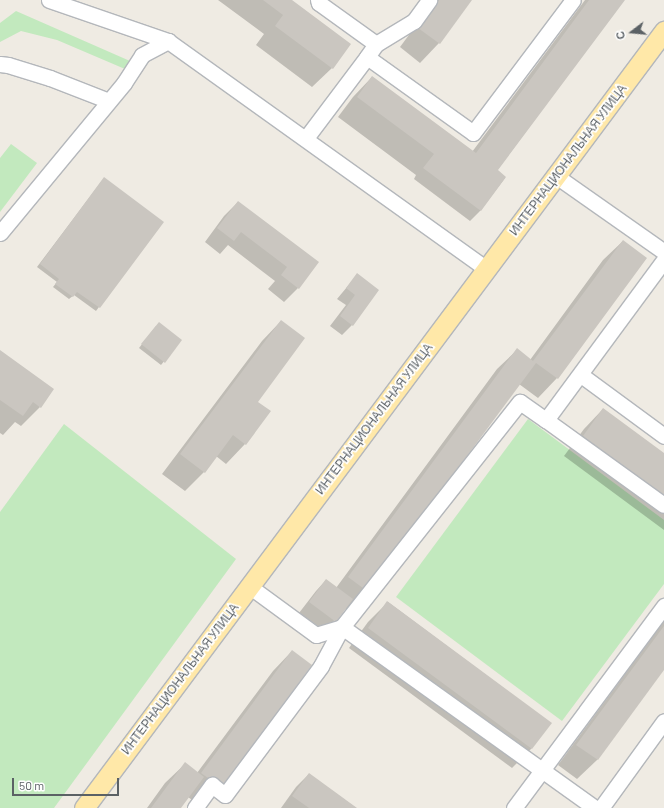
<!DOCTYPE html>
<html>
<head>
<meta charset="utf-8">
<style>
  body { margin:0 }
  #map { position:relative; width:664px; height:808px; overflow:hidden; background:#efebe3; font-family:Barlow,sans-serif }
  div>[style] { position:absolute }
  [style*='--x'] { left:calc(var(--x)*1px); top:calc(var(--y)*1px); width:calc(var(--w)*1px); rotate:calc(var(--a)*1deg) }
  .green>* { inset:0; background:#c2e9be }
  .shadow>* { inset:0; background:#0003 }
  .building>* { inset:0; background:#cac6c0 }
  .roads { filter:drop-shadow(1px 0 #b4b7bb) drop-shadow(-1px 0 #b4b7bb) drop-shadow(0 1px #b4b7bb) drop-shadow(0 -1px #b4b7bb) }
  .minor>* { height:15px; margin:-7.5px; padding:0 7.5px; transform-origin:7.5px; border-radius:7.5px; background:#fff }
  .major>* { height:19px; margin:-9.5px; padding:0 9.5px; transform-origin:9.5px; border-radius:9.5px; background:#ffe8a8 }
  span { translate:-50% -50%; white-space:nowrap; text-align:center; line-height:1.15; -webkit-text-stroke:3.5px #fff; paint-order:stroke }
  .street-label { font-size:12px; color:#5b6165 }
  .north { position:absolute; left:612px; top:12px; width:40px; height:40px; -webkit-text-stroke:3px #fff; paint-order:stroke; rotate:254deg; font-size:11px; font-weight:700; line-height:16px; text-align:center; color:#5b6165 }
  .north::after { content:''; display:block; margin:auto; width:14px; height:18px; background:#5b6165; clip-path:polygon(50% 0,100% 100%,50% 72%,0 100%) }
  .scale { position:absolute; left:12px; top:778px; width:107px; height:18px; box-sizing:border-box; border:2px solid #5b6165; border-top:0; padding-left:5px; font-size:12px; line-height:14px; white-space:nowrap; color:#5b6165; -webkit-text-stroke:3px #fff; paint-order:stroke }
</style>
</head>
<body>
<div id="map">
  <div class="green">
    <div style="clip-path:polygon(16px 11px,130px 61px,125px 69px,57px 40px,21px 31px,0 42px,0 23px)"></div>
    <div style="clip-path:polygon(11px 144px,37px 163px,0 212px,0 158px)"></div>
    <div style="clip-path:polygon(528px 419px,664px 520px,664px 584px,562px 721px,396px 597px)"></div>
    <div style="clip-path:polygon(64px 424px,236px 559px,54px 808px,0 808px,0 512px)"></div>
  </div>
  <div class="shadow">
    <div style="clip-path:polygon(218px 0,291px 0,332px 68px,312px 87px,256px 45px,264px 34px)"></div>
    <div style="clip-path:polygon(435px 0,471px 0,439px 43px,420px 63px,400px 47px)"></div>
    <div style="clip-path:polygon(585px 0,623px 0,493px 176px,505px 178px,480px 211px,470px 221px,414px 179px,416px 175px,338px 117px,353px 97px,372px 77px,472px 152px)"></div>
    <div style="clip-path:polygon(101px 182px,162px 222px,96px 311px,74px 295px,69px 299px,53px 287px,57px 282px,37px 267px)"></div>
    <div style="clip-path:polygon(238px 202px,317px 262px,298px 288px,284px 302px,268px 289px,275px 281px,228px 245px,220px 254px,205px 242px,224px 216px)"></div>
    <div style="clip-path:polygon(623px 241px,557px 378px,538px 398px,519px 384px,347px 610px,345px 608px,325px 631px,299px 613px,316px 591px,326px 580px,336px 588px,497px 369px,517px 350px,530px 360px,603px 260px)"></div>
    <div style="clip-path:polygon(357px 275px,352px 325px,342px 335px,330px 326px,346px 305px,337px 299px)"></div>
    <div style="clip-path:polygon(281px 321px,245px 444px,226px 464px,216px 456px,204px 472px,185px 491px,162px 474px,262px 341px)"></div>
    <div style="clip-path:polygon(156px 326px,181px 340px,161px 365px,139px 348px)"></div>
    <div style="clip-path:polygon(0 351px,40px 407px,21px 426px,15px 422px,3px 435px,0 433px)"></div>
    <div style="clip-path:polygon(603px 409px,664px 454px,664px 530px,564px 456px,584px 429px)"></div>
    <div style="clip-path:polygon(388px 602px,550px 723px,531px 749px,512px 768px,349px 648px,368px 622px)"></div>
    <div style="clip-path:polygon(664px 621px,664px 668px,597px 760px,577px 779px,558px 765px)"></div>
    <div style="clip-path:polygon(292px 651px,202px 807px,188px 797px,180px 808px,147px 808px,165px 783px,185px 764px,197px 773px,273px 671px)"></div>
    <div style="clip-path:polygon(309px 774px,356px 808px,281px 808px,296px 787px)"></div>
  </div>
  <div class="building">
    <div style="clip-path:polygon(263px 0,292px 0,351px 44px,333px 69px,275px 26px,283px 15px)"></div>
    <div style="clip-path:polygon(439px 0,472px 0,440px 44px,418px 28px)"></div>
    <div style="clip-path:polygon(589px 0,625px 0,498px 170px,506px 177px,481px 211px,423px 168px,434px 154px,357px 97px,372px 76px,476px 153px)"></div>
    <div style="clip-path:polygon(104px 177px,164px 222px,100px 308px,77px 292px,73px 297px,55px 284px,59px 279px,40px 264px)"></div>
    <div style="clip-path:polygon(238px 201px,319px 262px,299px 289px,281px 275px,287px 267px,241px 232px,234px 241px,217px 228px)"></div>
    <div style="clip-path:polygon(623px 240px,647px 258px,558px 379px,536px 363px,367px 591px,348px 577px,517px 348px,533px 361px)"></div>
    <div style="clip-path:polygon(357px 273px,379px 290px,353px 326px,340px 316px,355px 295px,346px 288px)"></div>
    <div style="clip-path:polygon(281px 320px,305px 338px,258px 402px,271px 411px,246px 445px,233px 435px,205px 473px,180px 454px)"></div>
    <div style="clip-path:polygon(159px 322px,182px 340px,165px 363px,141px 344px)"></div>
    <div style="clip-path:polygon(0 350px,54px 389px,41px 408px,33px 402px,23px 416px,0 400px)"></div>
    <div style="clip-path:polygon(603px 408px,664px 453px,664px 496px,583px 436px)"></div>
    <div style="clip-path:polygon(326px 579px,353px 599px,336px 622px,309px 602px)"></div>
    <div style="clip-path:polygon(387px 601px,552px 723px,532px 749px,368px 628px)"></div>
    <div style="clip-path:polygon(664px 626px,664px 670px,598px 760px,576px 745px)"></div>
    <div style="clip-path:polygon(292px 650px,312px 665px,222px 788px,201px 773px)"></div>
    <div style="clip-path:polygon(185px 762px,204px 777px,181px 808px,151px 808px)"></div>
    <div style="clip-path:polygon(309px 773px,357px 808px,309px 808px,292px 796px)"></div>
  </div>
  <div class="roads">
    <div class="minor">
      <div style="--x:49;--y:0;--w:126;--a:19"></div>
      <div style="--x:168;--y:41;--w:392;--a:35.6"></div>
      <div style="--x:318;--y:0;--w:3;--a:72"></div>
      <div style="--x:319;--y:3;--w:70;--a:35.7"></div>
      <div style="--x:376;--y:44;--w:16;--a:125"></div>
      <div style="--x:376;--y:44;--w:44;--a:-31.2"></div>
      <div style="--x:414;--y:21;--w:26;--a:-54"></div>
      <div style="--x:0;--y:64;--w:8;--a:7"></div>
      <div style="--x:8;--y:65;--w:44;--a:17.2"></div>
      <div style="--x:50;--y:78;--w:63;--a:21.3"></div>
      <div style="--x:306;--y:138;--w:101;--a:-53"></div>
      <div style="--x:367;--y:57;--w:130;--a:35.6"></div>
      <div style="--x:473;--y:133;--w:166;--a:-53.1"></div>
      <div style="--x:556;--y:176;--w:132;--a:35.1"></div>
      <div style="--x:0;--y:233;--w:195;--a:-50.4"></div>
      <div style="--x:124;--y:83;--w:33;--a:-57"></div>
      <div style="--x:142;--y:55;--w:30;--a:-28"></div>
      <div style="--x:581;--y:375;--w:103;--a:36.3"></div>
      <div style="--x:546;--y:420;--w:145;--a:35.8"></div>
      <div style="--x:249;--y:586;--w:83;--a:36.2"></div>
      <div style="--x:316;--y:635;--w:27;--a:-17"></div>
      <div style="--x:342;--y:627;--w:311;--a:35.6"></div>
      <div style="--x:195;--y:808;--w:29;--a:-54"></div>
      <div style="--x:212;--y:785;--w:16;--a:38"></div>
      <div style="--x:225;--y:795;--w:161;--a:-53.3"></div>
      <div style="--x:321;--y:666;--w:44;--a:-61.7"></div>
      <div style="--x:342;--y:627;--w:287;--a:-51.7"></div>
      <div style="--x:520;--y:402;--w:32;--a:35"></div>
      <div style="--x:546;--y:420;--w:199;--a:-53.6"></div>
      <div style="--x:514;--y:808;--w:252;--a:-53.4"></div>
      <div style="--x:601;--y:808;--w:107;--a:-54.1"></div>
    </div>
    <div class="major">
      <div style="--x:84;--y:808;--w:970;--a:-53.26"></div>
    </div>
  </div>
  <div class="street-label">
    <span style="left:568px;top:160px;rotate:-53deg">ИНТЕРНАЦИОНАЛЬНАЯ УЛИЦА</span>
    <span style="left:374px;top:419px;rotate:-53deg">ИНТЕРНАЦИОНАЛЬНАЯ УЛИЦА</span>
    <span style="left:180px;top:679px;rotate:-53deg">ИНТЕРНАЦИОНАЛЬНАЯ УЛИЦА</span>
  </div>
  <div class="north">С</div>
  <div class="scale">50 m</div>
</div>
</body>
</html>
